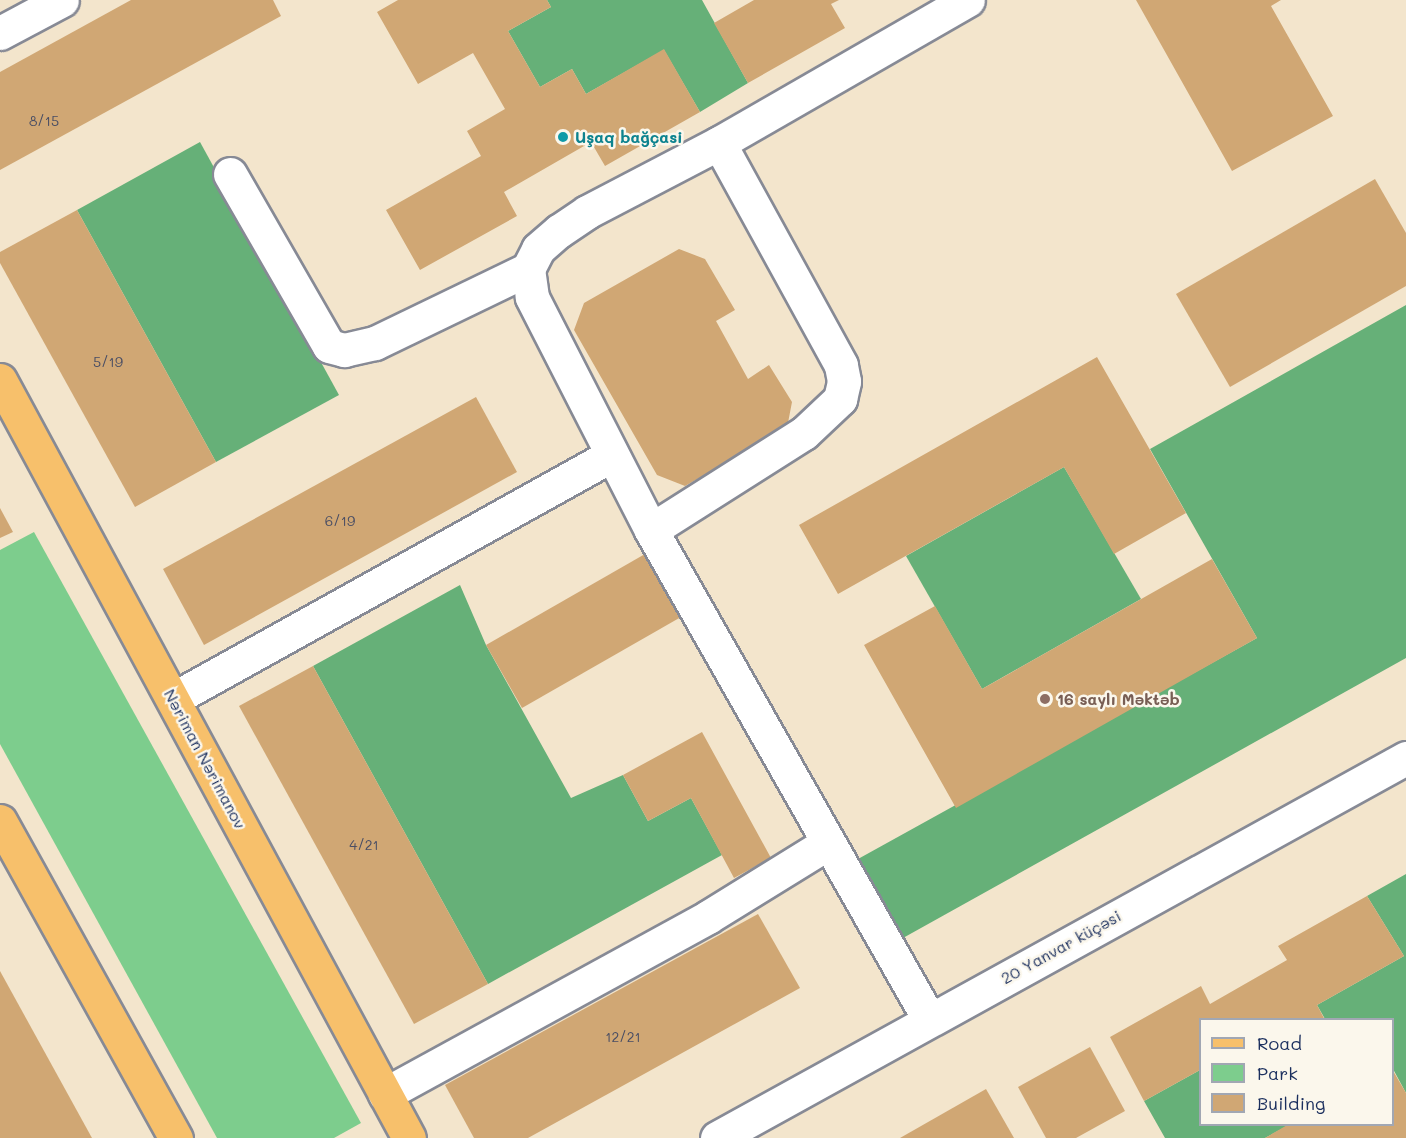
<!DOCTYPE html>
<html>
<head>
<meta charset="utf-8">
<style>
  body { margin:0 }
  #map { position:relative; width:1406px; height:1138px; overflow:hidden; background:#f3e5cc; font-family:Mali,sans-serif }
  div>[style] { position:absolute }
  [style*='--x'] { left:calc(var(--x)*1px); top:calc(var(--y)*1px); width:calc(var(--w)*1px); rotate:calc(var(--a)*1deg) }
  .green>* { inset:0; background:#7dcd8d }
  .forest>* { inset:0; background:#66b078 }
  .building>* { inset:0; background:#d0a774 }
  .roads { filter:drop-shadow(2px 0 #878a95) drop-shadow(-2px 0 #878a95) drop-shadow(0 2px #878a95) drop-shadow(0 -2px #878a95) }
  .minor>* { height:33px; margin:-16.5px; padding:0 16.5px; transform-origin:16.5px; border-radius:16.5px; background:#fff }
  .major>* { height:33px; margin:-16.5px; padding:0 16.5px; transform-origin:16.5px; border-radius:16.5px; background:#f7c06b }
  .dots>* { width:16px; height:16px; translate:-50% -50%; box-sizing:border-box; border:3px solid #fbf7ec; border-radius:50% }
  span { translate:-50% -50%; white-space:nowrap; text-align:center; line-height:1.15; -webkit-text-stroke:5px #fbf7ec; paint-order:stroke }
  .number-label { font-size:14px; color:#484d64 }
  .number-label span { -webkit-text-stroke-width:0 }
  .culture-label { font-size:16px; color:#0d838f; font-weight:700 }
  .left { translate:0 -50%; text-align:left }
  .education-label { font-size:16px; color:#785e54; font-weight:700 }
  .street-label { font-size:16px; color:#1b2f5e }
  .legend { position:absolute; left:1199px; top:1018px; width:195px; height:108px; box-sizing:border-box; background:#fbf7ec; border:2px solid #a1a7b3; margin:0; padding:8px 10px; list-style:none; font-size:18px; color:#1b2f5e }
  .legend li { display:flex; align-items:center; gap:12px; height:30px }
  .legend b { width:30px; border:2px solid #a1a7b3 }
</style>
</head>
<body>
<div id="map">
  <div class="green">
    <div style="clip-path:polygon(34px 532px,361px 1123px,334px 1138px,217px 1138px,0 744px,0 550px)"></div>
  </div>
  <div class="forest">
    <div style="clip-path:polygon(547px 0,702px 0,748px 83px,700px 112px,664px 50px,586px 94px,572px 69px,540px 87px,508px 31px,551px 7px)"></div>
    <div style="clip-path:polygon(200px 142px,339px 395px,216px 462px,77px 210px)"></div>
    <div style="clip-path:polygon(1406px 305px,1406px 658px,903px 938px,858px 859px,1257px 638px,1150px 449px)"></div>
    <div style="clip-path:polygon(1064px 467px,1141px 599px,982px 689px,906px 556px)"></div>
    <div style="clip-path:polygon(460px 585px,486px 645px,571px 798px,623px 775px,648px 821px,691px 798px,722px 855px,488px 984px,313px 666px)"></div>
    <div style="clip-path:polygon(1406px 874px,1406px 1093px,1393px 1069px,1392px 1020px,1325px 1019px,1317px 1005px,1404px 956px,1367px 896px)"></div>
    <div style="clip-path:polygon(1200px 1070px,1200px 1124px,1289px 1125px,1265px 1138px,1165px 1138px,1144px 1101px)"></div>
  </div>
  <div class="building">
    <div style="clip-path:polygon(131px 0,273px 0,281px 16px,0 170px,0 72px)"></div>
    <div style="clip-path:polygon(398px 0,547px 0,551px 7px,508px 31px,540px 87px,572px 69px,586px 94px,664px 49px,700px 112px,605px 166px,591px 142px,504px 192px,517px 216px,420px 270px,386px 210px,481px 156px,467px 131px,505px 109px,473px 53px,418px 84px,377px 12px)"></div>
    <div style="clip-path:polygon(754px 0,839px 0,831px 4px,845px 28px,748px 83px,714px 23px)"></div>
    <div style="clip-path:polygon(1136px 0,1281px 0,1271px 6px,1333px 116px,1232px 171px)"></div>
    <div style="clip-path:polygon(1375px 179px,1406px 233px,1406px 286px,1230px 387px,1176px 294px)"></div>
    <div style="clip-path:polygon(77px 210px,216px 462px,135px 507px,0 263px,0 252px)"></div>
    <div style="clip-path:polygon(679px 249px,705px 259px,735px 310px,716px 321px,748px 379px,769px 365px,792px 402px,787px 428px,685px 486px,657px 475px,574px 330px,584px 303px)"></div>
    <div style="clip-path:polygon(1097px 357px,1186px 513px,1114px 554px,1064px 467px,838px 594px,799px 525px)"></div>
    <div style="clip-path:polygon(476px 397px,517px 472px,204px 645px,163px 569px)"></div>
    <div style="clip-path:polygon(0 508px,13px 532px,0 538px)"></div>
    <div style="clip-path:polygon(645px 554px,681px 617px,522px 708px,486px 645px)"></div>
    <div style="clip-path:polygon(1212px 559px,1257px 638px,956px 808px,864px 645px,935px 606px,982px 689px)"></div>
    <div style="clip-path:polygon(313px 666px,488px 984px,414px 1024px,239px 706px)"></div>
    <div style="clip-path:polygon(702px 732px,771px 858px,734px 878px,691px 798px,648px 821px,623px 775px)"></div>
    <div style="clip-path:polygon(1367px 896px,1404px 956px,1317px 1005px,1325px 1020px,1200px 1020px,1200px 1070px,1144px 1101px,1110px 1037px,1201px 986px,1210px 1004px,1287px 960px,1278px 946px)"></div>
    <div style="clip-path:polygon(758px 914px,800px 988px,528px 1138px,474px 1138px,445px 1085px)"></div>
    <div style="clip-path:polygon(0 971px,92px 1138px,0 1138px)"></div>
    <div style="clip-path:polygon(1090px 1047px,1125px 1111px,1076px 1138px,1046px 1138px,1018px 1087px)"></div>
    <div style="clip-path:polygon(1392px 1069px,1406px 1093px,1406px 1138px,1265px 1138px,1289px 1124px,1392px 1124px)"></div>
    <div style="clip-path:polygon(986px 1089px,1014px 1138px,900px 1138px)"></div>
  </div>
  <div class="roads">
    <div class="minor">
      <div style="--x:0;--y:33;--w:70;--a:-28"></div>
      <div style="--x:230;--y:174;--w:198;--a:60.1"></div>
      <div style="--x:329;--y:346;--w:16;--a:15"></div>
      <div style="--x:344;--y:350;--w:32;--a:-13"></div>
      <div style="--x:375;--y:343;--w:170;--a:-25.8"></div>
      <div style="--x:651;--y:530;--w:181;--a:-32.4"></div>
      <div style="--x:804;--y:433;--w:50;--a:-43.4"></div>
      <div style="--x:840;--y:399;--w:18;--a:-77"></div>
      <div style="--x:844;--y:381;--w:16;--a:-101"></div>
      <div style="--x:841;--y:365;--w:253;--a:-118.8"></div>
      <div style="--x:173;--y:699;--w:502;--a:-29.07"></div>
      <div style="--x:929;--y:1019;--w:562;--a:-119.62"></div>
      <div style="--x:651;--y:530;--w:262;--a:-117.1"></div>
      <div style="--x:532;--y:297;--w:28;--a:-98"></div>
      <div style="--x:528;--y:269;--w:22;--a:-63"></div>
      <div style="--x:538;--y:249;--w:28;--a:-41"></div>
      <div style="--x:559;--y:231;--w:34;--a:-34"></div>
      <div style="--x:587;--y:212;--w:149;--a:-27.6"></div>
      <div style="--x:719;--y:143;--w:287;--a:-29.9"></div>
      <div style="--x:385;--y:1094;--w:368;--a:-28.7"></div>
      <div style="--x:708;--y:917;--w:141;--a:-31.7"></div>
      <div style="--x:717;--y:1138;--w:787;--a:-28.88"></div>
    </div>
    <div class="major">
      <div style="--x:0;--y:380;--w:861;--a:61.65"></div>
      <div style="--x:0;--y:821;--w:363;--a:61"></div>
    </div>
  </div>
  <div class="dots">
    <div style="left:563px;top:137px;background:#0f9aa8"></div>
    <div style="left:1045px;top:699px;background:#8d6e63"></div>
  </div>
  <div class="number-label">
    <span style="left:44px;top:121px">8/15</span>
    <span style="left:108px;top:362px">5/19</span>
    <span style="left:340px;top:521px">6/19</span>
    <span style="left:364px;top:845px">4/21</span>
    <span style="left:623px;top:1037px">12/21</span>
  </div>
  <div class="culture-label">
    <span class="left" style="left:575px;top:137px">Uşaq bağçasi</span>
  </div>
  <div class="education-label">
    <span class="left" style="left:1057px;top:699px">16 saylı Məktəb</span>
  </div>
  <div class="street-label">
    <span style="left:205px;top:759px;rotate:62deg">Nəriman Nərimanov</span>
    <span style="left:1061px;top:947px;rotate:-29deg">20 Yanvar küçəsi</span>
  </div>
  <ul class="legend">
  <li><b style="height:8px;background:#f7c06b"></b>Road</li>
  <li><b style="height:16px;background:#7dcd8d"></b>Park</li>
  <li><b style="height:16px;background:#d0a774"></b>Building</li>
  </ul>
</div>
</body>
</html>
